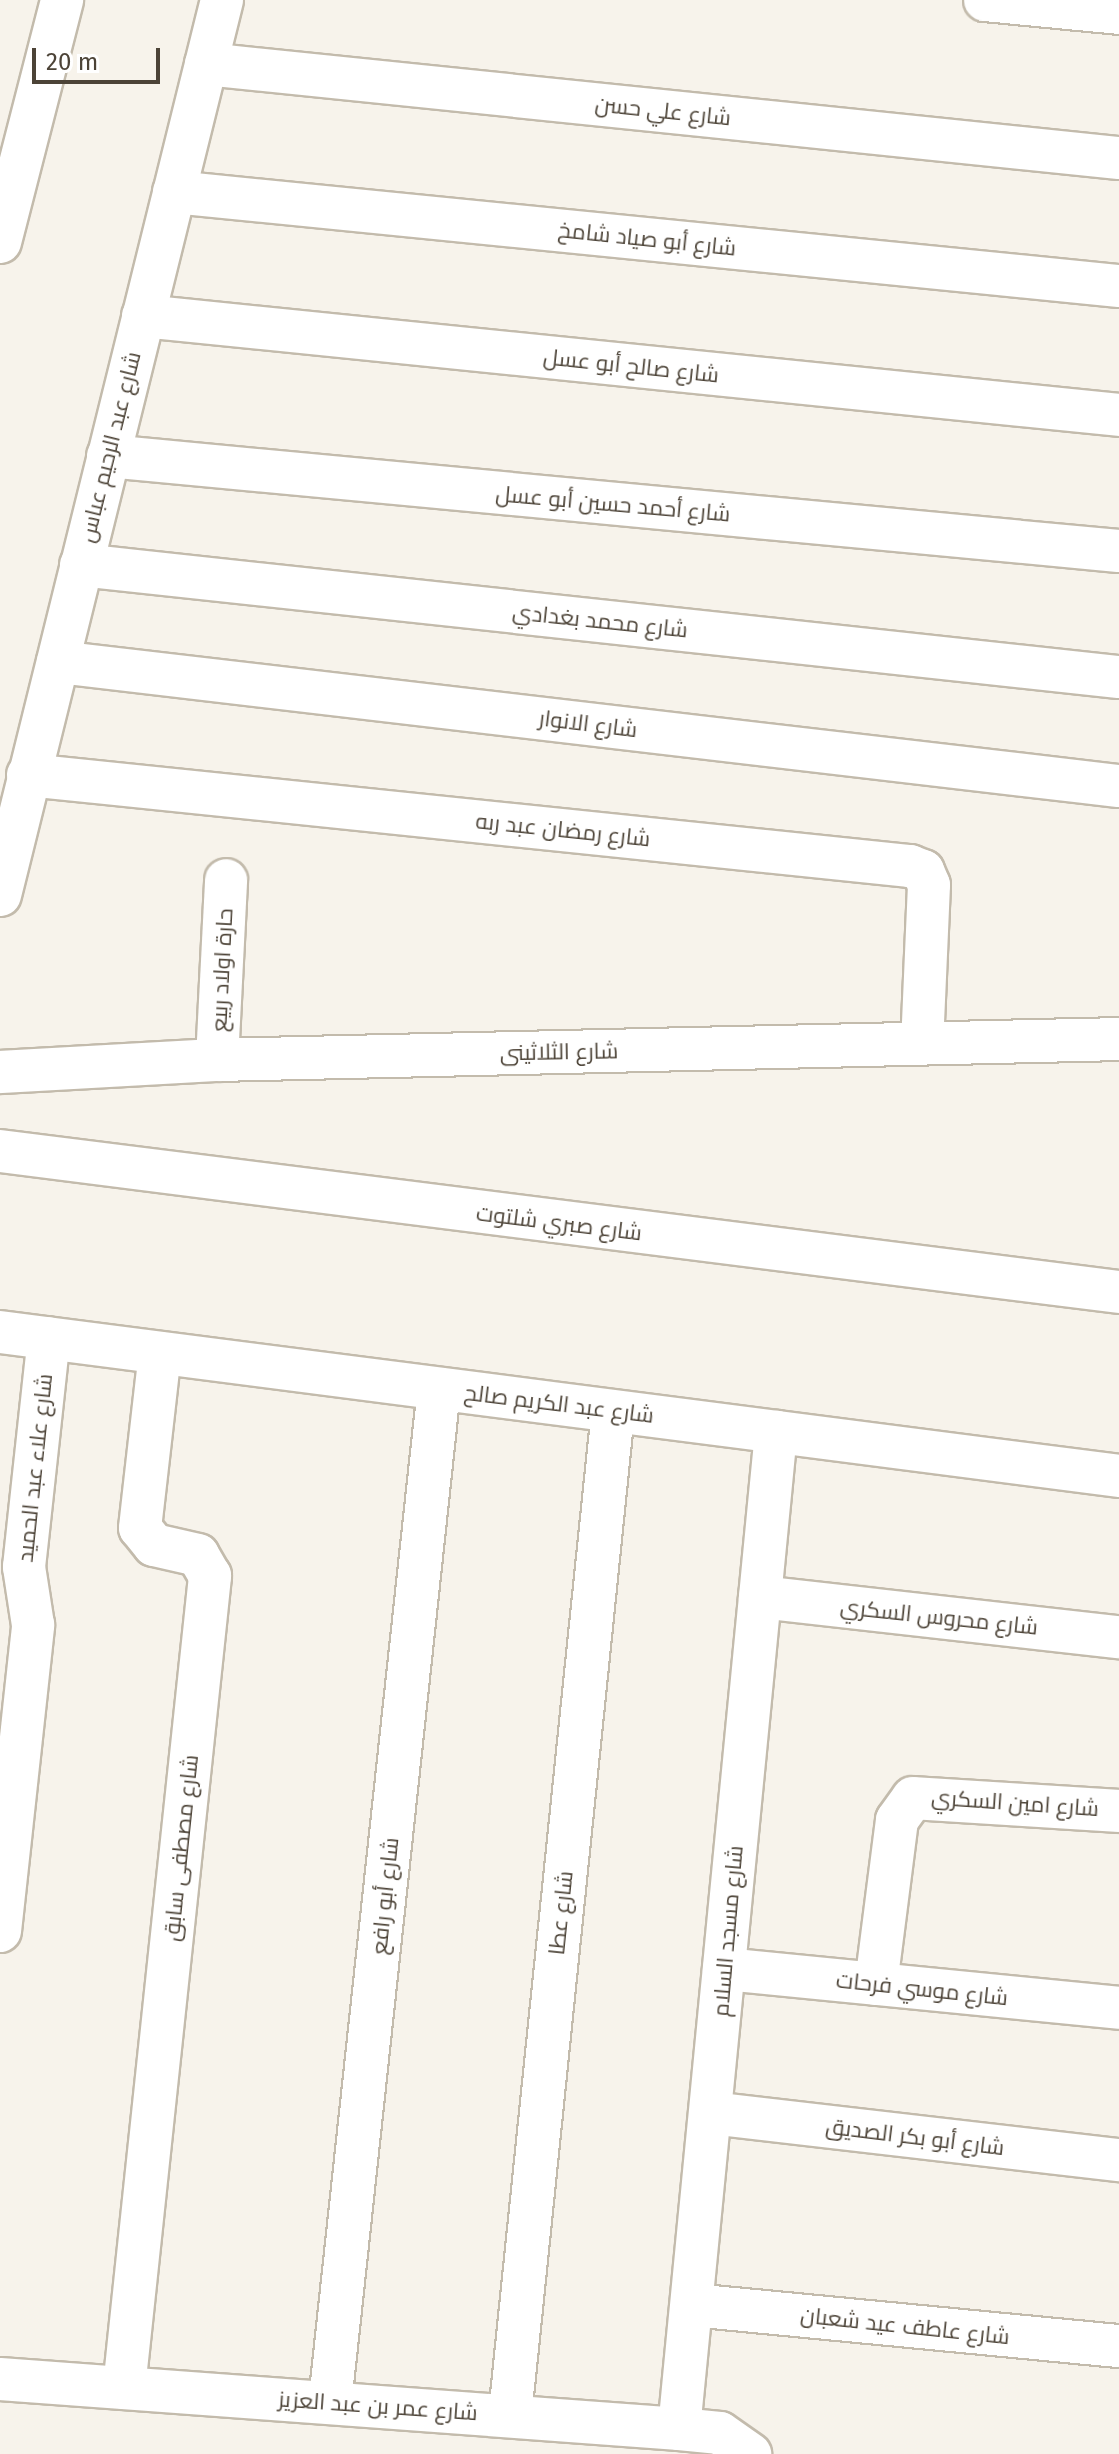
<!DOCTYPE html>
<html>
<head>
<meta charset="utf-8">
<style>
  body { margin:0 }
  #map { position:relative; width:1119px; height:2454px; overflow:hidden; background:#f7f3eb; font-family:"Fira Sans",Cairo,sans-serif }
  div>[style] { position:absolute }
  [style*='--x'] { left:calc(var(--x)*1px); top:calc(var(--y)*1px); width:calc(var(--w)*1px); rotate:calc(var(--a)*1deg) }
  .roads { filter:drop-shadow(2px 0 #c3bbac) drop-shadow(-2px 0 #c3bbac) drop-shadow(0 2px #c3bbac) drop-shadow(0 -2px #c3bbac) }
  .street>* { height:42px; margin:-21px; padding:0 21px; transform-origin:21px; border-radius:21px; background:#fff }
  span { translate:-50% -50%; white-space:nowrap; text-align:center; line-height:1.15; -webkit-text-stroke:6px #fff; paint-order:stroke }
  .street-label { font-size:22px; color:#4c4337 }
  .scale { position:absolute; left:32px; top:48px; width:128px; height:36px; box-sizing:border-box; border:4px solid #4c4337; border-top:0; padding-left:10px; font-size:24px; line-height:28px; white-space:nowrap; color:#4c4337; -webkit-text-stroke:6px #fff; paint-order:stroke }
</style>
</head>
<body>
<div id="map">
  <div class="roads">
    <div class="street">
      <div style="--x:985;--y:0;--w:135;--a:5.5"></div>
      <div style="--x:206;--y:64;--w:918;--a:5.88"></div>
      <div style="--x:174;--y:192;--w:950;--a:5.68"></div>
      <div style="--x:0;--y:242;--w:250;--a:-75.6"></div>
      <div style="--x:143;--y:316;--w:981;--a:5.79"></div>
      <div style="--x:108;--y:456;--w:1015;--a:5.37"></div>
      <div style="--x:81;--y:565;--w:1044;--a:6.16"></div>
      <div style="--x:58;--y:662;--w:1068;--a:6.67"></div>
      <div style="--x:28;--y:775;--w:887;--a:5.89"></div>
      <div style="--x:910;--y:866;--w:14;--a:21"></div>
      <div style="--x:923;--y:871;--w:15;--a:67"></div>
      <div style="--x:929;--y:885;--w:159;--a:92.5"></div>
      <div style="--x:0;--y:895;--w:922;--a:-76.07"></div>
      <div style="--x:217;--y:1060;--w:180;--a:-87.1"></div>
      <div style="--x:0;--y:1072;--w:217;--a:-3.2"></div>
      <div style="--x:217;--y:1060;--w:902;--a:-1.33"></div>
      <div style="--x:0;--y:1151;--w:1128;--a:7.18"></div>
      <div style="--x:0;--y:1332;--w:1128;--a:7.33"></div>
      <div style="--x:760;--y:1597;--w:361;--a:6.4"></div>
      <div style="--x:0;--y:1931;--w:308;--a:-83.8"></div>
      <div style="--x:33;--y:1625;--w:59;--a:-98.8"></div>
      <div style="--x:24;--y:1567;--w:230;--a:-83.8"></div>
      <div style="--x:724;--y:1969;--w:397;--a:5.6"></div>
      <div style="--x:876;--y:1984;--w:165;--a:-82.7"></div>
      <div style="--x:897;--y:1820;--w:27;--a:-54"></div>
      <div style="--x:913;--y:1798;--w:206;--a:3.6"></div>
      <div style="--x:711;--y:2113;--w:411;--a:6.6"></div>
      <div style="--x:692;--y:2305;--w:429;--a:5.5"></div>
      <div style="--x:0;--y:2379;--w:681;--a:4.21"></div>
      <div style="--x:679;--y:2429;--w:41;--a:5.6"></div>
      <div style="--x:720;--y:2433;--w:37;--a:35"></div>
      <div style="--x:124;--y:2388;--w:817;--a:-83.95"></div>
      <div style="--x:210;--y:1576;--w:24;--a:-120"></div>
      <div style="--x:198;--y:1555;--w:45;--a:-167.2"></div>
      <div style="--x:154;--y:1545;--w:22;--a:-129"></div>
      <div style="--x:140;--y:1528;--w:176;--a:-83.5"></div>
      <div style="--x:330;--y:2402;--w:1019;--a:-83.86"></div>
      <div style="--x:510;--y:2415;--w:1009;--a:-84.14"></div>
      <div style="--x:679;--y:2429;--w:1002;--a:-84.44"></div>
    </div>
  </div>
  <div class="street-label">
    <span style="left:663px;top:111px;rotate:6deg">شارع علي حسن</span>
    <span style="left:647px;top:239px;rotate:6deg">شارع أبو صياد شامخ</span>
    <span style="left:631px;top:366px;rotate:6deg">شارع صالح أبو عسل</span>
    <span style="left:110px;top:447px;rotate:-76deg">شارع عبد الرحيم عباس</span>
    <span style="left:613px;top:504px;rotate:5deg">شارع أحمد حسين أبو عسل</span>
    <span style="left:600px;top:621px;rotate:6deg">شارع محمد بغدادي</span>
    <span style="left:588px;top:724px;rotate:7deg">شارع الانوار</span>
    <span style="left:563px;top:830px;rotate:6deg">شارع رمضان عبد ربه</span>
    <span style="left:222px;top:970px;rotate:-87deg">حارة اولاد ربيع</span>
    <span style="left:559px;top:1052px;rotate:-1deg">شارع الثلاثينى</span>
    <span style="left:559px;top:1223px;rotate:7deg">شارع صبري شلتوت</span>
    <span style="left:559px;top:1404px;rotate:7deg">شارع عبد الكريم صالح</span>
    <span style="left:35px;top:1468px;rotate:-84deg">شارع علاء عبد الحميد</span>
    <span style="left:939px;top:1617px;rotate:6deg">شارع محروس السكري</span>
    <span style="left:1015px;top:1803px;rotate:4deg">شارع امين السكري</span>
    <span style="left:181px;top:1848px;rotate:-84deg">شارع مصطفى سابق</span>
    <span style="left:385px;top:1896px;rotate:-84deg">شارع أبو رافع</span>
    <span style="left:561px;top:1913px;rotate:-84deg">شارع عطا</span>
    <span style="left:728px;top:1931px;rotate:-85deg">شارع مسجد السلام</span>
    <span style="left:922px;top:1989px;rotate:6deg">شارع موسي فرحات</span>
    <span style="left:915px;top:2137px;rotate:7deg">شارع أبو بكر الصديق</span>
    <span style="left:905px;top:2326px;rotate:6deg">شارع عاطف عيد شعبان</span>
    <span style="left:378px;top:2406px;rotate:4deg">شارع عمر بن عبد العزيز</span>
  </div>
  <div class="scale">20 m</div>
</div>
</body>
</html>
